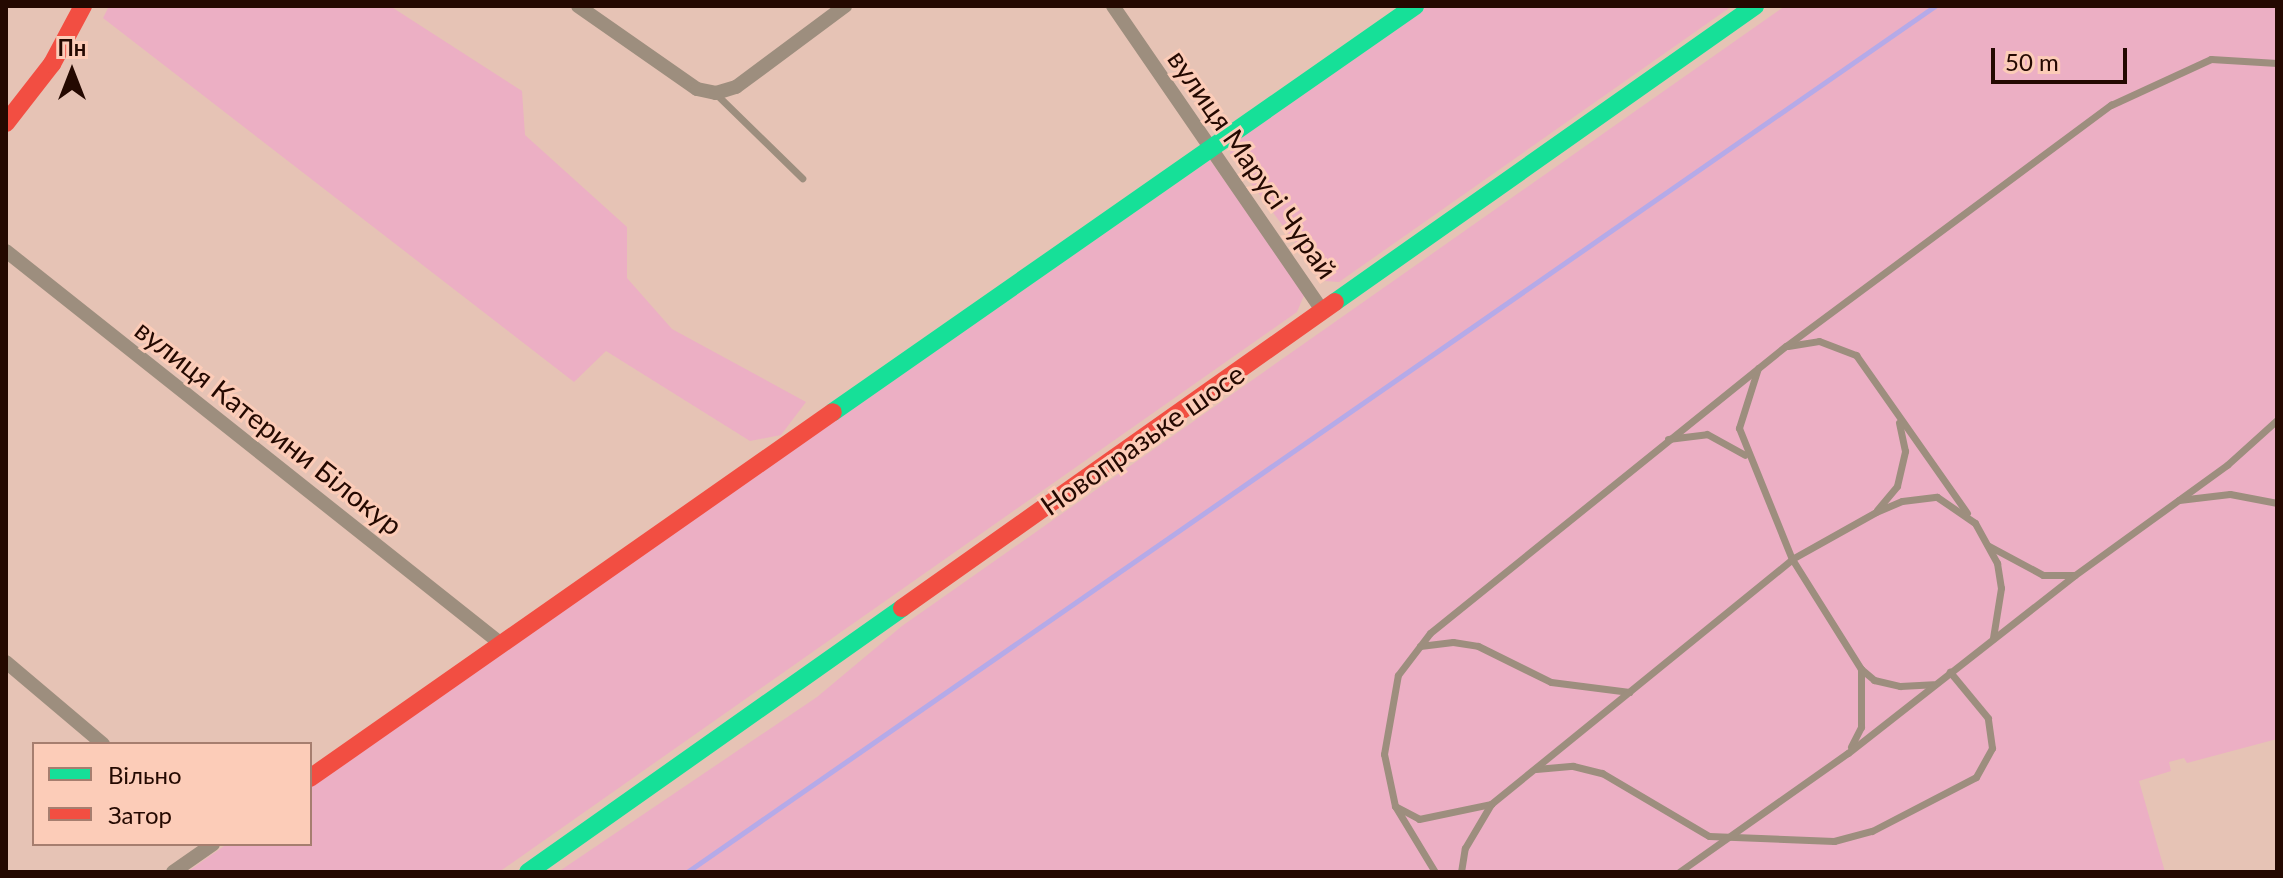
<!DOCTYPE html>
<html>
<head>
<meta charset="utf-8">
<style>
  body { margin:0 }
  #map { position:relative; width:2283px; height:878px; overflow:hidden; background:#e6c3b5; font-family:Lato,sans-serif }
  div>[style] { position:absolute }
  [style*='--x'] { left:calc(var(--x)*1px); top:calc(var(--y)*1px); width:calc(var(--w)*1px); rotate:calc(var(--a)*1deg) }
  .green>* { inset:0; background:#ecafc4 }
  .stream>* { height:5px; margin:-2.5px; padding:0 2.5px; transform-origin:2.5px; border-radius:2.5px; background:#b5aae8 }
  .lane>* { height:7px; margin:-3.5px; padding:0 3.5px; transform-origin:3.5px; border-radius:3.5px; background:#9d8e7e }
  .street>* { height:14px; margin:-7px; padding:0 7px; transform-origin:7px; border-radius:7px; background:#9d8e7e }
  .fast>* { height:18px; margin:-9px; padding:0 9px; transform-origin:9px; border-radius:9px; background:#16e098 }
  .jam>* { height:18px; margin:-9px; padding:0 9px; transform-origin:9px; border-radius:9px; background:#f24e42 }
  span { translate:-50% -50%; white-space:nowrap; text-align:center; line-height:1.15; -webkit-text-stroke:6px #fcccb8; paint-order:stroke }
  .street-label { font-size:28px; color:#240901 }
  .frame { position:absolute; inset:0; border:8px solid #240901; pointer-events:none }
  .legend { position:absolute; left:32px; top:742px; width:280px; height:104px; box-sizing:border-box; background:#fcccb8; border:2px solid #a67e6f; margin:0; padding:10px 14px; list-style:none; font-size:24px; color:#240901 }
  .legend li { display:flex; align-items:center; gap:16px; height:40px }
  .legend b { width:40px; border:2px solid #a67e6f }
  .north { position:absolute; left:32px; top:32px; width:80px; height:80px; -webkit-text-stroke:6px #fcccb8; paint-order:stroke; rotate:0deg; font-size:22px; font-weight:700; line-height:32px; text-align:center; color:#240901 }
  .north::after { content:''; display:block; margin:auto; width:28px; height:36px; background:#240901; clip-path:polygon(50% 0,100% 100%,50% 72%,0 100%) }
  .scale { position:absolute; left:1991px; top:48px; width:136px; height:36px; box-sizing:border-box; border:4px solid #240901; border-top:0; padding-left:10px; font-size:24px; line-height:28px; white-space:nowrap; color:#240901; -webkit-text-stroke:6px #fcccb8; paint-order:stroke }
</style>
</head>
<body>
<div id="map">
  <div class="green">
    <div style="clip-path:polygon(109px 6px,390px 6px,522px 91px,525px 135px,627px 227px,627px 278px,672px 329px,806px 402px,781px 435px,750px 441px,606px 351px,574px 382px,103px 18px)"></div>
    <div style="clip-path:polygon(1423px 6px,1732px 6px,1339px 282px,1324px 281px,1230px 155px,1232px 140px)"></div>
    <div style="clip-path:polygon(1785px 6px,2277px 6px,2277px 739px,2187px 763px,2184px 758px,2169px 762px,2171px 771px,2139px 781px,2165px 872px,558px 872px,817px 697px,902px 626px)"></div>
    <div style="clip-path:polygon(1210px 160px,1305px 293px,1297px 312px,499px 872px,187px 872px,227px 844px,310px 844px,310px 786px)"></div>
  </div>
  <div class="stream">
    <div style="--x:687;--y:872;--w:1519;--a:-34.76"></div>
  </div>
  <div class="lane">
    <div style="--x:715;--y:93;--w:122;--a:44.3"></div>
    <div style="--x:1788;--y:346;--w:31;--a:-9"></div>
    <div style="--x:1819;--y:341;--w:40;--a:21"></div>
    <div style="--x:1856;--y:355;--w:193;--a:54.9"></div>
    <div style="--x:1758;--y:368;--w:63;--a:107.6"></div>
    <div style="--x:1739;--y:428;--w:141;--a:68"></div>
    <div style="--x:1792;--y:559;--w:130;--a:57.9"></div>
    <div style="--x:1861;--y:669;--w:58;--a:90"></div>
    <div style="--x:1861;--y:727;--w:22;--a:117"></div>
    <div style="--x:1668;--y:439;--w:39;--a:-7"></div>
    <div style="--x:1707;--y:434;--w:43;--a:28.9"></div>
    <div style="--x:2179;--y:500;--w:51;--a:-6.7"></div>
    <div style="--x:2230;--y:494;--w:48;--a:10.8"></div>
    <div style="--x:1877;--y:510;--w:31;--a:-50"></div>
    <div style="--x:1897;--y:486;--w:36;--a:-77"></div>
    <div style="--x:1905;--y:451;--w:29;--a:-102"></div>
    <div style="--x:1989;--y:546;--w:61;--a:28.2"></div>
    <div style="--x:2043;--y:575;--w:30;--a:0"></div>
    <div style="--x:1420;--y:646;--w:33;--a:-7"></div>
    <div style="--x:1453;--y:642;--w:25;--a:9"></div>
    <div style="--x:1478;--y:646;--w:81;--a:26.3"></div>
    <div style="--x:1551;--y:682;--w:79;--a:7.3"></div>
    <div style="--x:1861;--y:669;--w:17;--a:40"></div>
    <div style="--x:1874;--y:680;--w:27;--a:13"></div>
    <div style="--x:1900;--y:686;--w:33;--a:-3"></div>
    <div style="--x:1536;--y:769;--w:37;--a:-5"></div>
    <div style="--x:1573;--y:766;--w:30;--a:14"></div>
    <div style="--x:1602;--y:773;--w:124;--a:30.5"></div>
    <div style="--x:1709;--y:836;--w:125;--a:2.3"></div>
    <div style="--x:1834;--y:841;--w:39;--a:-15"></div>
    <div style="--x:1872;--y:831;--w:117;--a:-27.4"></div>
    <div style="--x:1976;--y:777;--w:33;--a:-61"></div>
    <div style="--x:1992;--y:748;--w:30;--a:-98"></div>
    <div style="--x:1988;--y:718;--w:60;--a:-129.6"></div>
    <div style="--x:1395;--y:806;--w:27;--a:28"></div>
    <div style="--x:1419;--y:819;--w:74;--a:-11.8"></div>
    <div style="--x:1435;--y:872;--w:77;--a:-121.2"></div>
    <div style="--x:1395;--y:806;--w:53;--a:-101.9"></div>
    <div style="--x:1384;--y:754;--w:80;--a:-80"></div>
    <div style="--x:1398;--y:675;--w:53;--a:-52.7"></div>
    <div style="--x:1430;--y:633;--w:457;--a:-38.9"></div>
    <div style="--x:1786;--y:346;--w:405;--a:-36.6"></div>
    <div style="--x:2111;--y:105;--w:110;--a:-24.7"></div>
    <div style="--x:2211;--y:59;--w:66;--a:3.5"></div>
    <div style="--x:1461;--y:872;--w:24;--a:-81"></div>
    <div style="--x:1465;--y:848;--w:51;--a:-59.4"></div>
    <div style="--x:1491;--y:804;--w:388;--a:-39.1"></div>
    <div style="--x:1792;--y:559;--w:96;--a:-29.2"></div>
    <div style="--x:1876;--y:512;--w:28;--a:-23"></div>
    <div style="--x:1902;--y:501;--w:35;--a:-7"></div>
    <div style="--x:1937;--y:497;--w:46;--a:34.4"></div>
    <div style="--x:1975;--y:523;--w:46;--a:61.2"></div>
    <div style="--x:1997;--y:563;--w:25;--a:81"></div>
    <div style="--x:2001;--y:588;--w:51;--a:99.1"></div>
    <div style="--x:1679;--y:872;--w:207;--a:-35.2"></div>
    <div style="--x:1848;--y:753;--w:288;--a:-38.1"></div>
    <div style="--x:2075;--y:575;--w:188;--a:-35.9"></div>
    <div style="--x:2227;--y:465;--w:67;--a:-42"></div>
  </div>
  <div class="street">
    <div style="--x:578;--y:6;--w:145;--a:34.9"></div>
    <div style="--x:697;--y:89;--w:19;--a:12"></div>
    <div style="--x:716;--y:93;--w:21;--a:-17"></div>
    <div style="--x:736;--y:87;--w:136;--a:-36.6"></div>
    <div style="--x:1113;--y:6;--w:370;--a:55.5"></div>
    <div style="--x:6;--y:251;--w:631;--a:38.43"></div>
    <div style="--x:6;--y:662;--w:127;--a:40.2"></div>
    <div style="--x:173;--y:872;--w:49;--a:-35"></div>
  </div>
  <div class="fast">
    <div style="--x:1335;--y:302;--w:514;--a:-35.17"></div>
    <div style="--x:833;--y:412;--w:710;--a:-34.9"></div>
    <div style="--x:528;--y:872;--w:458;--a:-35.2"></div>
  </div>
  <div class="jam">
    <div style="--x:6;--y:123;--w:75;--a:-52.1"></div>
    <div style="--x:52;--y:64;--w:66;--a:-61.9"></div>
    <div style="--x:902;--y:608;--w:530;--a:-35.25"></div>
    <div style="--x:310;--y:778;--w:638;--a:-34.98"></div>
  </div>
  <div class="street-label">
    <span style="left:1253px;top:164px;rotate:55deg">вулиця Марусі Чурай</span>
    <span style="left:269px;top:427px;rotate:38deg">вулиця Катерини Білокур</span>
    <span style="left:1142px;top:439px;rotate:-35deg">Новопразьке шосе</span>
  </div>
  <div class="frame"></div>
  <ul class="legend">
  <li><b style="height:10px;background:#16e098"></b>Вільно</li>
  <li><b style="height:10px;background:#f24e42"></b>Затор</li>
  </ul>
  <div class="north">Пн</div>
  <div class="scale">50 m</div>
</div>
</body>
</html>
